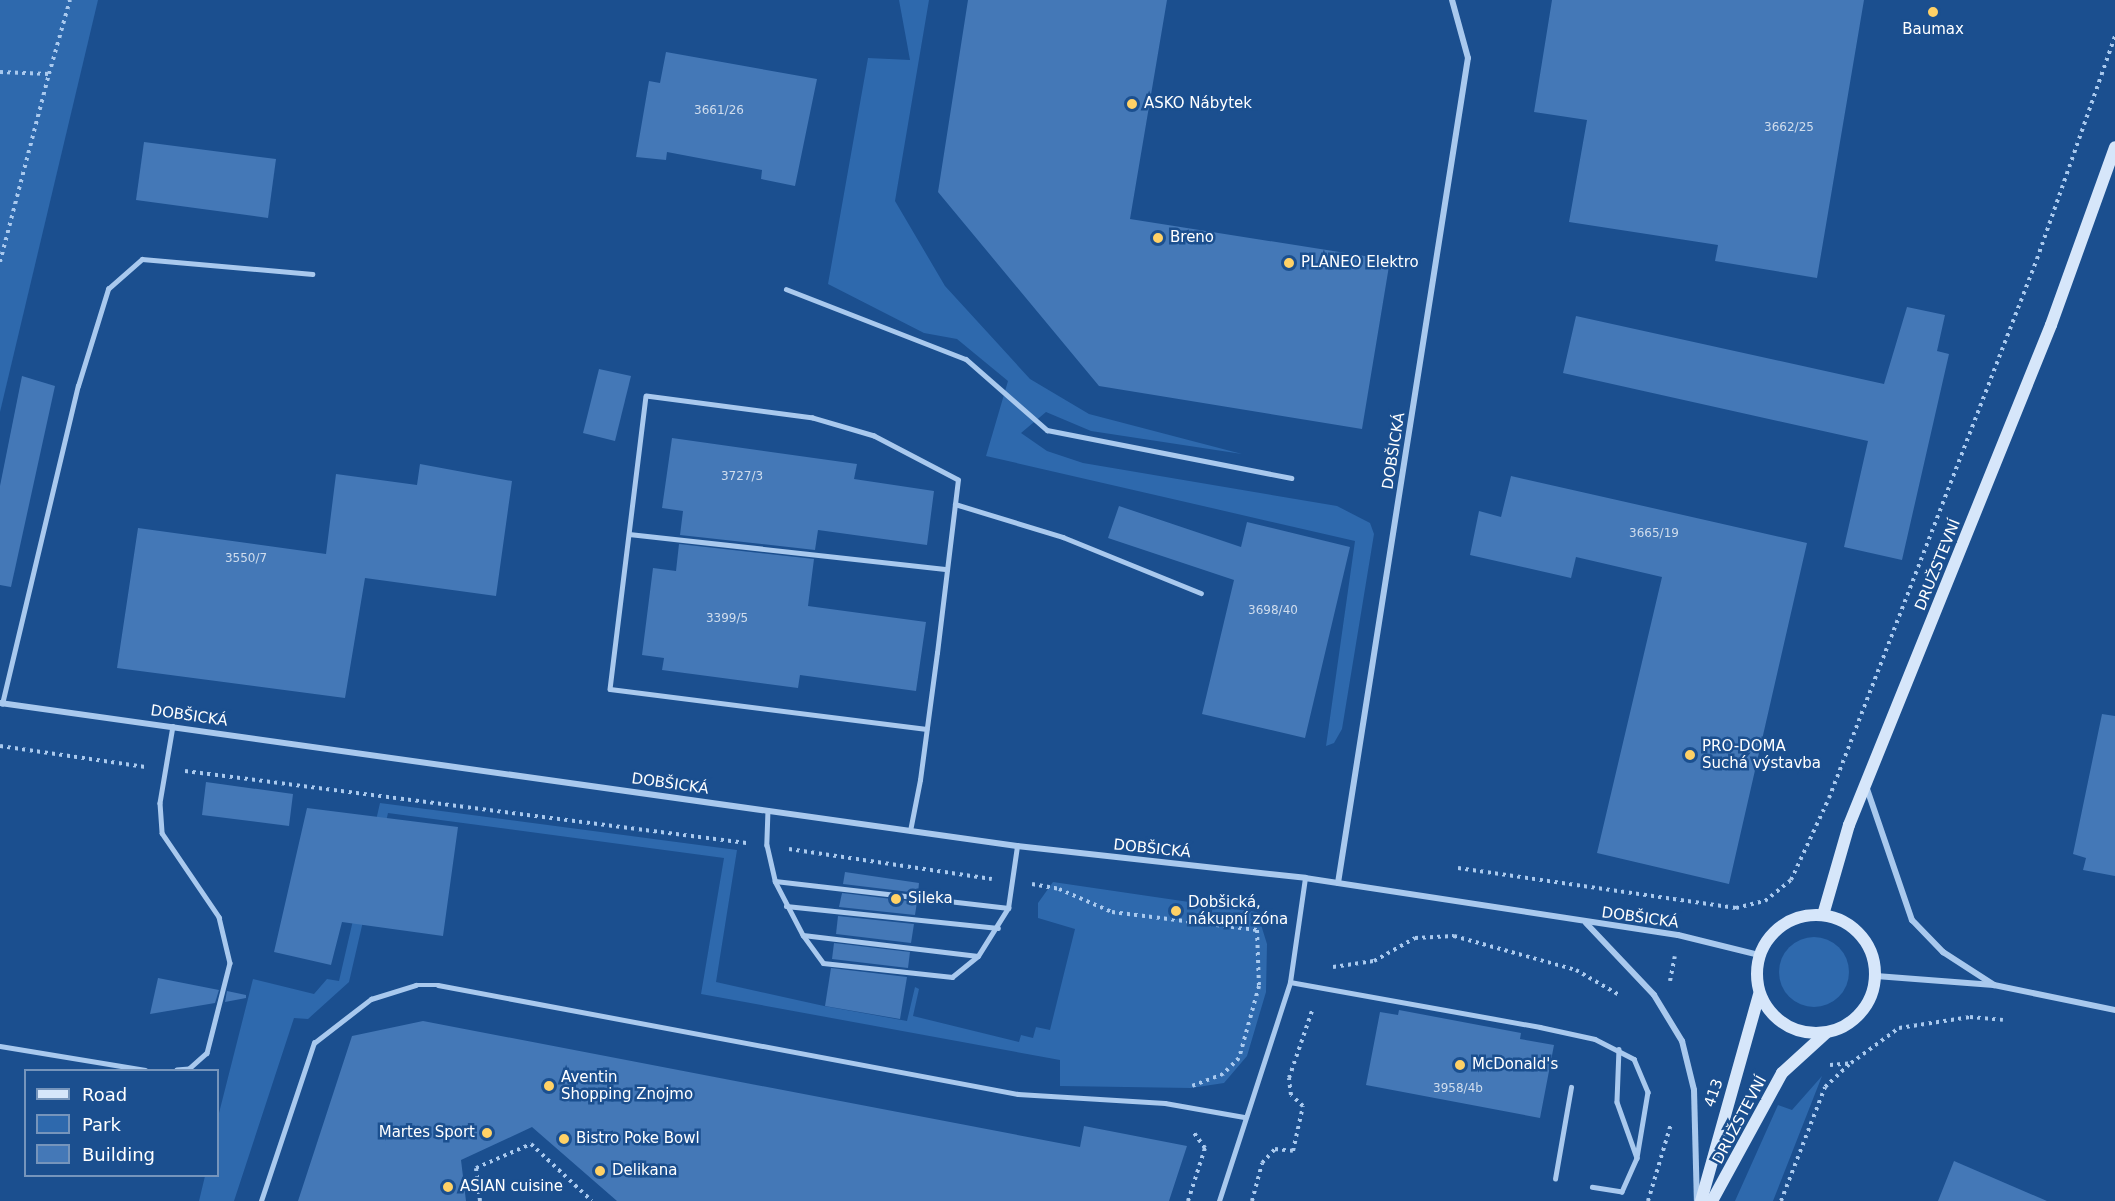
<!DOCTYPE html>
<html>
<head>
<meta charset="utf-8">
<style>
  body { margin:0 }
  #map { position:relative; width:2115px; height:1201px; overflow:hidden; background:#1b4f8f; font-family:"DejaVu Sans",sans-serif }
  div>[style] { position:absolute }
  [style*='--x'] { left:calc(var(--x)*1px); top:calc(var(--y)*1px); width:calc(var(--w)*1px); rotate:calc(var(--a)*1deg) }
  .green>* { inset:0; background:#2e69ad }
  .round { border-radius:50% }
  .building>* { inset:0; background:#4478b7 }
  .path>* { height:4px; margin-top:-2px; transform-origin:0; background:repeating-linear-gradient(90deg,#a9c9ee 0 3px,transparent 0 7.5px) }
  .service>* { height:4.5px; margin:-2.25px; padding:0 2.25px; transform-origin:2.25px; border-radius:2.25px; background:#a9c9ee }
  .minor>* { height:6px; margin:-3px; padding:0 3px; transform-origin:3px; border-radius:3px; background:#a9c9ee }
  .secondary>* { height:12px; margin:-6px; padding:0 6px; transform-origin:6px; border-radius:6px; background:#d6e6fa }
  .secondary>.ring { margin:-6px; padding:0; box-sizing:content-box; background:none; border:12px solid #d6e6fa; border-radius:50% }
  .dots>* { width:16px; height:16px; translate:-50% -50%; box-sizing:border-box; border:3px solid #1b4f8f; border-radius:50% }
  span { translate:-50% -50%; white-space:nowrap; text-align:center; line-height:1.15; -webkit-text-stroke:5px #1b4f8f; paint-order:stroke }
  .number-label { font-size:12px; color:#d0dded }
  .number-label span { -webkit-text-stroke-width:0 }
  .poi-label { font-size:15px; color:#fff }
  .left { translate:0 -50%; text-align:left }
  .right { translate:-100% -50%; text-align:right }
  .street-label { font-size:15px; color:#fff }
  .legend { position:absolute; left:24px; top:1069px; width:195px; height:108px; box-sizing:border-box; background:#1b4f8f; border:2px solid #7695bc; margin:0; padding:8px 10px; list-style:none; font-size:18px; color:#fff }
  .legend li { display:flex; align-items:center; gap:12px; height:30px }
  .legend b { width:30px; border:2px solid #7695bc }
</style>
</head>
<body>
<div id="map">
  <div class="green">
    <div style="clip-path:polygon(0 0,98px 0,0 412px)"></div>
    <div style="clip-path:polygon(899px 0,929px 0,895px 201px,945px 286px,1030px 379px,1089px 414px,1242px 454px,1091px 431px,1046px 412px,1021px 433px,1047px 451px,1083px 463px,1337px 506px,1370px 523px,1374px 534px,1342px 729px,1334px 743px,1326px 746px,1355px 541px,986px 456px,1008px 381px,957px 339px,924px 333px,828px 284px,868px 58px,910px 60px)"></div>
    <div style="clip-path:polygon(380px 803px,737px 850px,716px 982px,824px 1006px,907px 1021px,915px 987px,919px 989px,913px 1016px,1019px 1042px,1021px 1035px,1033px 1038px,1036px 1027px,1050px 1030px,1075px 929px,1038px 918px,1038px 903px,1053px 882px,1257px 912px,1267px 944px,1266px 992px,1247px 1056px,1224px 1083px,1191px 1088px,1060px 1086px,1060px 1060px,701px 994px,724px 858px,388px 813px,349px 982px,308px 1019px,294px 1018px,234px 1201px,199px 1201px,205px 1176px,218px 1176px,218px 1117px,253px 979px,314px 994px,327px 979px,339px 981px)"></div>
    <div class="round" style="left:1779px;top:937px;width:70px;height:70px"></div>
    <div style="clip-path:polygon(1822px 1076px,1773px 1201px,1735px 1201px,1778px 1105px,1792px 1110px)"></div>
  </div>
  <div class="building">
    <div style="clip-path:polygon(968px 0,1167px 0,1130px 219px,1390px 260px,1362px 429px,1099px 386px,938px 192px)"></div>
    <div style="clip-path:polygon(1552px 0,1864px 0,1817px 278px,1715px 261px,1718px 245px,1569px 222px,1587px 120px,1534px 112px)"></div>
    <div style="clip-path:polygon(666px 52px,817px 79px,795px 186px,761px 179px,762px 170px,667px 152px,666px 160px,636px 157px,649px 81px,660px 83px)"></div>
    <div style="clip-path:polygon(144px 142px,276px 159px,268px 218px,136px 200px)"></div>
    <div style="clip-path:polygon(1907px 307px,1945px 315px,1937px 351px,1949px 354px,1902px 560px,1844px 547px,1868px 441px,1563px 373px,1576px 316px,1884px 384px)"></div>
    <div style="clip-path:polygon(599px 369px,631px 376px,615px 441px,583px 433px)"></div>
    <div style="clip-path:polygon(22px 376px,55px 386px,11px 587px,0 585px,0 486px)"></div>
    <div style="clip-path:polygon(672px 438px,857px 464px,854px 479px,934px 491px,927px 545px,818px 530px,815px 550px,680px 535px,683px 511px,662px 508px)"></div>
    <div style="clip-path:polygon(420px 464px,512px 481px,496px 596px,365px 578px,345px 698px,117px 668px,138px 528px,326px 554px,336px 474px,417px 485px)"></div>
    <div style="clip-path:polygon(1511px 476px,1807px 543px,1729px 884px,1597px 853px,1662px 577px,1576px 557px,1571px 578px,1470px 555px,1479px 511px,1501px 517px)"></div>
    <div style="clip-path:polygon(1119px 506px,1241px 547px,1247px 522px,1350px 547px,1305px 738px,1202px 714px,1234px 580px,1108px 538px)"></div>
    <div style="clip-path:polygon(679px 544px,814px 559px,808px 606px,926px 622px,916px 691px,800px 675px,798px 688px,662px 670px,664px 658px,642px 655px,653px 568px,676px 571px)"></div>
    <div style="clip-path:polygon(2102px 714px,2115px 716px,2115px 876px,2083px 870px,2086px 858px,2073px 854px)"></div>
    <div style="clip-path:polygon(206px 782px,293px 794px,289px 826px,202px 815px)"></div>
    <div style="clip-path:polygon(307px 808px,458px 827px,443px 936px,342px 922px,331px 965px,274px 952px)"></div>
    <div style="clip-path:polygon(845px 872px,919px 883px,918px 893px,843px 884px)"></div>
    <div style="clip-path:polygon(842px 893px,917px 902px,915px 915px,839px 907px)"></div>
    <div style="clip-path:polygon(838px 916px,914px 924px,911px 943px,836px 934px)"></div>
    <div style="clip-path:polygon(834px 943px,910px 952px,908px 968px,832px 959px)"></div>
    <div style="clip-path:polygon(831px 968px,907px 977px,900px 1019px,825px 1006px)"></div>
    <div style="clip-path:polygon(158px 978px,219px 990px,215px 1003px,150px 1014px)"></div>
    <div style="clip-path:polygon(227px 991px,246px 995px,246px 998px,225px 1002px)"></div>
    <div style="clip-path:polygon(1399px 1010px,1521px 1033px,1520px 1039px,1554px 1045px,1540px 1118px,1366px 1085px,1380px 1012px,1398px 1015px)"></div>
    <div style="clip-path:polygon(423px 1021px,1080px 1147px,1084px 1126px,1187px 1146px,1169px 1201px,617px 1201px,532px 1127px,461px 1160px,466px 1201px,298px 1201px,352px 1036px)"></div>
    <div style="clip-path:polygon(1954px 1161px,2047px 1201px,1938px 1201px)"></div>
  </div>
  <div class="path">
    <div style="--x:0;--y:72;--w:49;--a:2.3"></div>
    <div style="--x:49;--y:74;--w:77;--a:-74.2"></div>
    <div style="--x:0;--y:262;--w:194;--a:-75.4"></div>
    <div style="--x:0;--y:746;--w:147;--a:8.2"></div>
    <div style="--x:185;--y:771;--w:566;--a:7.31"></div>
    <div style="--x:789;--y:849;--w:205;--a:8.4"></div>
    <div style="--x:1458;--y:868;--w:281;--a:8.2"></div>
    <div style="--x:1736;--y:908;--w:30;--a:-14"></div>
    <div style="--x:1765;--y:901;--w:33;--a:-39"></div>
    <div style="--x:1791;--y:880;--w:90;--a:-65.1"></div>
    <div style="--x:1829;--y:798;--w:578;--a:-68.9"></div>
    <div style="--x:2037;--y:259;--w:236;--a:-70.7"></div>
    <div style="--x:1032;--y:884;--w:27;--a:10"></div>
    <div style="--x:1059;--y:889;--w:58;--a:23.5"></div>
    <div style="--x:1112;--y:912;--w:146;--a:7.1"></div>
    <div style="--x:1257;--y:930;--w:56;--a:88"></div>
    <div style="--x:1259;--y:986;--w:75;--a:105.5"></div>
    <div style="--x:1239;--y:1058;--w:23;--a:135"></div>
    <div style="--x:1223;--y:1074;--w:33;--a:159"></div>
    <div style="--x:1333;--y:967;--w:41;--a:-8.3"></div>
    <div style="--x:1374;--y:961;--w:47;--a:-29.3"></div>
    <div style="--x:1415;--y:938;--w:39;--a:-3"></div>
    <div style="--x:1454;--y:936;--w:127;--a:15.6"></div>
    <div style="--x:1576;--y:970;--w:52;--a:30"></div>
    <div style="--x:1670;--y:981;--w:25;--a:-79"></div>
    <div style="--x:1830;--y:1065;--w:21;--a:-5"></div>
    <div style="--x:480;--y:1201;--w:33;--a:-97"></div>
    <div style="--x:476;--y:1168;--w:60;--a:-23.6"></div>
    <div style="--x:531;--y:1144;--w:83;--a:43.1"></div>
    <div style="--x:1188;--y:1201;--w:56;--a:-72.2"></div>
    <div style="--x:1205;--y:1148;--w:22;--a:-126"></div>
    <div style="--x:1252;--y:1201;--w:39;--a:-75"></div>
    <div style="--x:1262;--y:1163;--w:19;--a:-47"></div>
    <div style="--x:1275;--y:1149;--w:18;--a:6"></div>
    <div style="--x:1293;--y:1151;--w:46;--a:-77.5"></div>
    <div style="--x:1303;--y:1106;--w:16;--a:-137"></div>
    <div style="--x:1291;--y:1095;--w:17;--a:-97"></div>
    <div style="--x:1289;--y:1078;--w:74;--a:-71.1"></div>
    <div style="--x:1648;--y:1201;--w:80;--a:-73.4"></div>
    <div style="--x:1781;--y:1201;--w:122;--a:-68.9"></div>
    <div style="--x:1825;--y:1087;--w:35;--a:-43"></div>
    <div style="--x:1851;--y:1063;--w:59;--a:-36.1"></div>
    <div style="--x:1899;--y:1028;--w:72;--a:-8.8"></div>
    <div style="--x:1970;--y:1017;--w:33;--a:5"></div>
  </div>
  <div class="service">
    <div style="--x:786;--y:289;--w:193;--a:21.3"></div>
    <div style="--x:966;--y:359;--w:108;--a:41.2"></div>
    <div style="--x:1047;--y:430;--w:249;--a:11.1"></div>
    <div style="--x:955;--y:504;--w:113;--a:17"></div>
    <div style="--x:1063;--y:537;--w:149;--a:22.1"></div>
    <div style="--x:629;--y:534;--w:320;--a:6.3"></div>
    <div style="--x:2;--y:704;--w:327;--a:-76.6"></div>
    <div style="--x:78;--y:386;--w:102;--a:-72.8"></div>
    <div style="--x:108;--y:289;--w:45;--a:-41.4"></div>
    <div style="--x:142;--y:259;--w:171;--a:5"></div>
    <div style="--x:173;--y:726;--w:78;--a:99.6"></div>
    <div style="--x:160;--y:803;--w:30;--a:86"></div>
    <div style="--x:162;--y:833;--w:102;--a:55.8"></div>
    <div style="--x:219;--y:917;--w:47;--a:76.6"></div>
    <div style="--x:230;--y:963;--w:93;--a:104.3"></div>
    <div style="--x:207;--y:1053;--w:24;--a:138"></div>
    <div style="--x:189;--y:1069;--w:12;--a:175"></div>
    <div style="--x:768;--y:810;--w:35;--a:92"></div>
    <div style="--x:767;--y:845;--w:37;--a:77"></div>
    <div style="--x:775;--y:881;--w:61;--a:62.6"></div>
    <div style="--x:803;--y:935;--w:176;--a:6.8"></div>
    <div style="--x:978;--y:956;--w:57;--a:-58"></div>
    <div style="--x:1008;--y:908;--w:63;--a:-81.7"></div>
    <div style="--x:910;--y:831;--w:52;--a:-78.9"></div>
    <div style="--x:920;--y:780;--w:128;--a:-82.4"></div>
    <div style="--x:937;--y:653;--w:174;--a:-83.1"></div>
    <div style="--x:958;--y:480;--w:95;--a:-152.4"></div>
    <div style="--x:874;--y:436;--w:64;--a:-163.6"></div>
    <div style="--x:813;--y:418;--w:168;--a:-172.5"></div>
    <div style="--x:646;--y:396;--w:295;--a:97"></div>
    <div style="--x:610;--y:689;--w:319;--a:7.2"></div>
    <div style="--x:775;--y:881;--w:235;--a:6.6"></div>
    <div style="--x:786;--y:906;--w:213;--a:5.9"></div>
    <div style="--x:803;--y:935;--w:34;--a:54"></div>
    <div style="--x:823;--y:963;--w:130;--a:6.2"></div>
    <div style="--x:952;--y:977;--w:32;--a:-39"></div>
    <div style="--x:1290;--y:982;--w:254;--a:10.2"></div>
    <div style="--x:1540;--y:1027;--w:56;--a:12.3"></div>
    <div style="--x:1595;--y:1039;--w:44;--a:27.1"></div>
    <div style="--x:1634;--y:1059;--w:36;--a:67"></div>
    <div style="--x:1648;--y:1092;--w:67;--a:99.5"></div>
    <div style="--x:1637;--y:1158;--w:37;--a:114"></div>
    <div style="--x:1622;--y:1192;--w:30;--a:-171"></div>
    <div style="--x:0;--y:1046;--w:147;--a:9.4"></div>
    <div style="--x:1619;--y:1049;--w:53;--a:92.2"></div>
    <div style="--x:1617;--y:1102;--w:59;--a:70.3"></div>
    <div style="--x:1555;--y:1179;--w:93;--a:-80.1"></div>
    <div style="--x:261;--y:1201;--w:167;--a:-71.5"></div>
    <div style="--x:314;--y:1043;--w:72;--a:-37.7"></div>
    <div style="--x:371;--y:999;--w:47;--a:-17.3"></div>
    <div style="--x:416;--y:985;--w:22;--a:0"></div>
    <div style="--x:438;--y:985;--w:590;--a:10.64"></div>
    <div style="--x:1018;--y:1094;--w:147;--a:3.5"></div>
    <div style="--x:1165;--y:1103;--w:80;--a:10"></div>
    <div style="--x:1219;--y:1201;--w:230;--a:-72"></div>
    <div style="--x:1290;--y:982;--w:105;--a:-81.8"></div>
  </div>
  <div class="minor">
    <div style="--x:0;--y:703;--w:1027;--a:8"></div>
    <div style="--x:1017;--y:846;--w:290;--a:6.3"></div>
    <div style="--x:1305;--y:878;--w:377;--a:8.7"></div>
    <div style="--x:1678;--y:935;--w:83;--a:13.9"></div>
    <div style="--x:1866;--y:786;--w:142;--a:71.1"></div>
    <div style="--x:1912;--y:920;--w:45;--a:45.9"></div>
    <div style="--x:1943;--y:952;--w:61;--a:32.9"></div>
    <div style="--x:1338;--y:883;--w:835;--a:-81.05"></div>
    <div style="--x:1468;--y:58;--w:60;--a:-105.4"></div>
    <div style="--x:1586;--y:923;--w:99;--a:46.6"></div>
    <div style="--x:1654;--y:995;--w:54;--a:58.7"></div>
    <div style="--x:1682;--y:1041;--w:50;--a:76.2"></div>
    <div style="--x:1694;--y:1090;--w:111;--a:88.5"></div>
    <div style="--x:1876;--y:976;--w:118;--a:4.4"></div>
    <div style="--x:1994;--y:985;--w:124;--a:11.7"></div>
  </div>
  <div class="secondary">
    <div class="ring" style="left:1757px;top:915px;width:106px;height:106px"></div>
    <div style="--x:1823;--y:915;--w:94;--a:-73.9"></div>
    <div style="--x:1849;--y:825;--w:539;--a:-68"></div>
    <div style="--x:2051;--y:325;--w:189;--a:-70.2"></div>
    <div style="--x:1701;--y:1201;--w:214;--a:-74.3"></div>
    <div style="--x:1712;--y:1201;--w:146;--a:-61.3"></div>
    <div style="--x:1782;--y:1073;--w:59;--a:-42.3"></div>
  </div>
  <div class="dots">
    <div style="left:1933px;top:12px;background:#ffd166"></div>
    <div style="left:1132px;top:104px;background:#ffd166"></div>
    <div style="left:1158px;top:238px;background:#ffd166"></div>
    <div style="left:1289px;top:263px;background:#ffd166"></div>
    <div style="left:1690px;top:755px;background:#ffd166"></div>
    <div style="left:896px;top:899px;background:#ffd166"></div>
    <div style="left:1176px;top:911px;background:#ffd166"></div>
    <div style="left:1460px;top:1065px;background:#ffd166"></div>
    <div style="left:549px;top:1086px;background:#ffd166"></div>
    <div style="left:487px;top:1133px;background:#ffd166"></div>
    <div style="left:564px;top:1139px;background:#ffd166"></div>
    <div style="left:600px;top:1171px;background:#ffd166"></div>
    <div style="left:448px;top:1187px;background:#ffd166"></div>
  </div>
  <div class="number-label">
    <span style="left:719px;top:111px">3661/26</span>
    <span style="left:1789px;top:128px">3662/25</span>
    <span style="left:742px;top:477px">3727/3</span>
    <span style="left:1654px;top:534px">3665/19</span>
    <span style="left:246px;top:559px">3550/7</span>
    <span style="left:1273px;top:611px">3698/40</span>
    <span style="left:727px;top:619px">3399/5</span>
    <span style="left:1458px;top:1089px">3958/4b</span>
  </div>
  <div class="poi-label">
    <span style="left:1933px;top:30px">Baumax</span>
    <span class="left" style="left:1144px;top:104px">ASKO Nábytek</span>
    <span class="left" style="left:1170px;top:238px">Breno</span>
    <span class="left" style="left:1301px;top:263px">PLANEO Elektro</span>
    <span class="left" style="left:1702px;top:755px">PRO-DOMA<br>Suchá výstavba</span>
    <span class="left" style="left:908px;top:899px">Sileka</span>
    <span class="left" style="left:1188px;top:911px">Dobšická,<br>nákupní zóna</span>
    <span class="left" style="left:1472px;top:1065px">McDonald's</span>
    <span class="left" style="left:561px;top:1086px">Aventin<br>Shopping Znojmo</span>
    <span class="right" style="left:475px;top:1133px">Martes Sport</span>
    <span class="left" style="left:576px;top:1139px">Bistro Poke Bowl</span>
    <span class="left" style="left:612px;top:1171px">Delikana</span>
    <span class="left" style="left:460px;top:1187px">ASIAN cuisine</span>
  </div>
  <div class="street-label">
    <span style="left:1394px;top:451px;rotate:-81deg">DOBŠICKÁ</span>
    <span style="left:1938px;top:565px;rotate:-68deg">DRUŽSTEVNÍ</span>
    <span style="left:189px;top:716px;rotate:8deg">DOBŠICKÁ</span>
    <span style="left:670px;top:784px;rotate:8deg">DOBŠICKÁ</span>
    <span style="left:1152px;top:849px;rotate:6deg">DOBŠICKÁ</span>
    <span style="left:1640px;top:918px;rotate:8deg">DOBŠICKÁ</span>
    <span style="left:1714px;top:1093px;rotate:-71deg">413</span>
    <span style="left:1740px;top:1120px;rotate:-62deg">DRUŽSTEVNÍ</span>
  </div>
  <ul class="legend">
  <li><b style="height:8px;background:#d6e6fa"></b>Road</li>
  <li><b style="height:16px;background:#2e69ad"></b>Park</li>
  <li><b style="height:16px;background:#4478b7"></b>Building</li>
  </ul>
</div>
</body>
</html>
